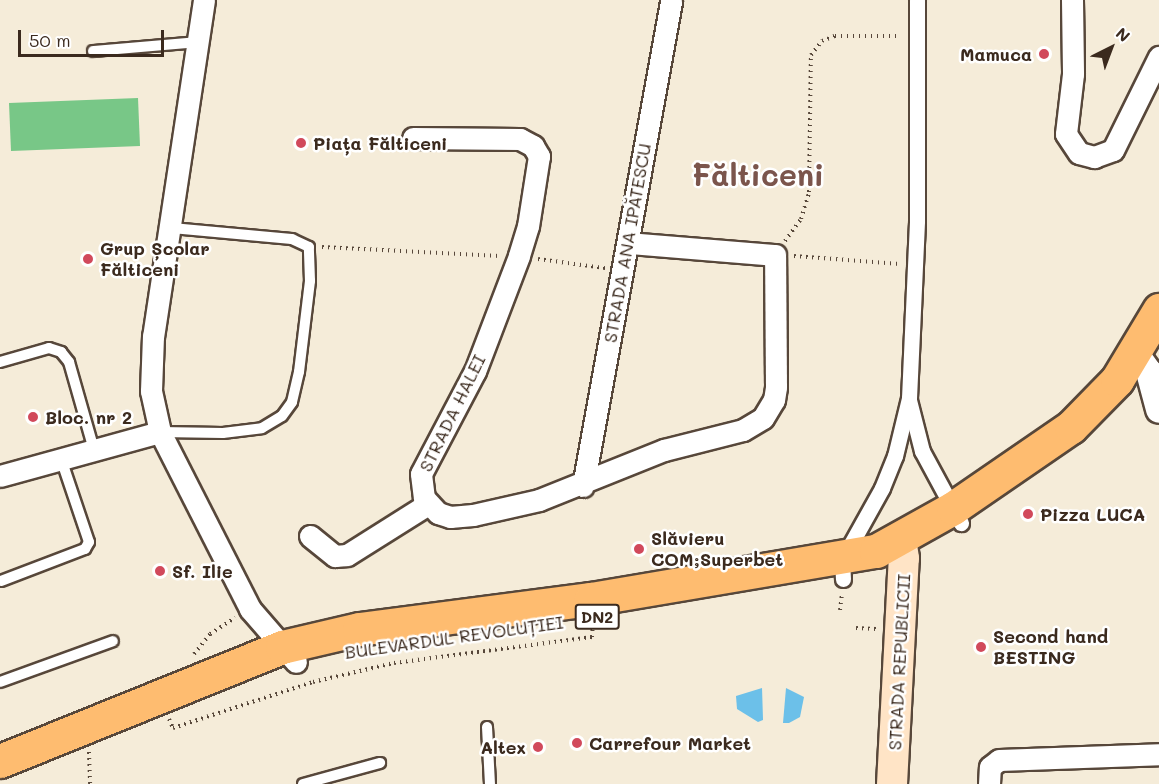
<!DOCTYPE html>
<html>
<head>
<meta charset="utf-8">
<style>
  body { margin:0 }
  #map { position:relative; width:1159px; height:784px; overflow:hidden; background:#f5ecd9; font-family:Mali,sans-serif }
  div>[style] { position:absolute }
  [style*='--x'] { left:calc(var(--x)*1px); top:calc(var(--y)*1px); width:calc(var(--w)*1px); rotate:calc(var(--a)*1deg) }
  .green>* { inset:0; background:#78c787 }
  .water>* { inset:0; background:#6cc0e9 }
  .path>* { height:4px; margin-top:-2px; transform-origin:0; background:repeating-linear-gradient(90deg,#57473a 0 1.5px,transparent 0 6px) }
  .roads { filter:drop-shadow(2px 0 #57473a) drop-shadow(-2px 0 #57473a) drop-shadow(0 2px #57473a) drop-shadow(0 -2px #57473a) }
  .service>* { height:10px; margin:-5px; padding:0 5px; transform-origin:5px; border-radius:5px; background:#fff }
  .pedestrian>* { height:15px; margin:-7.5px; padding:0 7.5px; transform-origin:7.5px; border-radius:7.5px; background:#fff }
  .minor>* { height:21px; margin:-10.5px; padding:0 10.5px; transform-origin:10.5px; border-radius:10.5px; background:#fff }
  .tertiary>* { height:26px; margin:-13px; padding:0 13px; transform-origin:13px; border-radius:13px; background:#fff }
  .secondary>* { height:30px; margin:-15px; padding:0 15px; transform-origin:15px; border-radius:15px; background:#ffe4c6 }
  .primary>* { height:33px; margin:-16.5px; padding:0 16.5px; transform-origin:16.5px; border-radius:16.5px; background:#febc70 }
  .dots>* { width:16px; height:16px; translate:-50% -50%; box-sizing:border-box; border:3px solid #fff; border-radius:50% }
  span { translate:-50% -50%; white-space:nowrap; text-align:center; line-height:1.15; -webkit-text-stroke:5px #fff; paint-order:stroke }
  .shield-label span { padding:2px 4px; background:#fff; border:2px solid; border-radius:4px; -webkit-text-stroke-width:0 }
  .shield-label { font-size:16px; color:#3b2a1e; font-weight:700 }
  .poi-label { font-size:18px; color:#3b2a1e; font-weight:700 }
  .right { translate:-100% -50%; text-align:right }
  .left { translate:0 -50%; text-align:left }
  .street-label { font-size:18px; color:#3b2a1e }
  .town-label { font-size:30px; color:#7b554c; font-weight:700 }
  .north { position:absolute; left:1081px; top:18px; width:60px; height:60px; -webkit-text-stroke:4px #fff; paint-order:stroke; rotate:42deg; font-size:16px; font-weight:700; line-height:24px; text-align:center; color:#3b2a1e }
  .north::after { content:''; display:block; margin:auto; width:21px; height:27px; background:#3b2a1e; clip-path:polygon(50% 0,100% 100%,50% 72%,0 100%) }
  .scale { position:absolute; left:18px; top:30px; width:146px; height:27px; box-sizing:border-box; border:3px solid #3b2a1e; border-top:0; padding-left:8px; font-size:18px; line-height:21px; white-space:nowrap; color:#3b2a1e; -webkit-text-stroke:4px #fff; paint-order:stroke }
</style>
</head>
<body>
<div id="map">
  <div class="green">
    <div style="clip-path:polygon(138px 98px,140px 146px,11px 151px,9px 103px)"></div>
  </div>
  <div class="water">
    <div style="clip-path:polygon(762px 688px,763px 720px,758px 722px,737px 709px,736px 696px)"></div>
    <div style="clip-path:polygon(786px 688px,804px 697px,800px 717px,789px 723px,783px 723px)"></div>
  </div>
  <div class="path">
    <div style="--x:785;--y:241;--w:27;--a:-54"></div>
    <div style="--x:801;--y:219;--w:28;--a:-73"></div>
    <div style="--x:809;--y:192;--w:137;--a:-89.2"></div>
    <div style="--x:811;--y:55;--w:18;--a:-52"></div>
    <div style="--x:822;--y:41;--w:14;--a:-21"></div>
    <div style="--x:835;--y:36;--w:66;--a:0"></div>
    <div style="--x:322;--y:247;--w:178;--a:2.9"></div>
    <div style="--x:794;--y:256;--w:106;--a:4.3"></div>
    <div style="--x:538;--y:259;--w:68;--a:7.7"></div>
    <div style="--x:840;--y:610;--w:17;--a:-83"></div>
    <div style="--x:856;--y:628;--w:20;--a:3"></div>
    <div style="--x:194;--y:654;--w:26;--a:-51"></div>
    <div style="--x:210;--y:634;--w:30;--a:-33"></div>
    <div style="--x:169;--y:719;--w:10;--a:66"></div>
    <div style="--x:173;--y:728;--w:147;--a:-18.2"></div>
    <div style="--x:313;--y:682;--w:83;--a:-13.2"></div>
    <div style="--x:394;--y:663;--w:200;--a:-7.5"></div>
    <div style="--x:592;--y:637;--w:14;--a:-86"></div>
    <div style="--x:89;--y:752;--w:32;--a:88"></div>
  </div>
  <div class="roads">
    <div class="service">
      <div style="--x:93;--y:51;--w:104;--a:-4.9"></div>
      <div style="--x:0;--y:362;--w:51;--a:-15.9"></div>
      <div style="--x:49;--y:348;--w:13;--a:18"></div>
      <div style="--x:61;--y:352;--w:13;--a:51"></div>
      <div style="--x:69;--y:362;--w:91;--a:74.1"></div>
      <div style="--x:160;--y:432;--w:63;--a:0.9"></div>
      <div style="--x:223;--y:433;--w:39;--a:-7"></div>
      <div style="--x:262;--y:428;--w:23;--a:-31"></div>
      <div style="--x:282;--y:416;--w:17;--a:-54"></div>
      <div style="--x:292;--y:402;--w:31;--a:-77"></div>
      <div style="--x:299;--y:372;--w:92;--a:-83.1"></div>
      <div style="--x:310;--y:281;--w:34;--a:-92"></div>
      <div style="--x:309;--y:247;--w:19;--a:-155"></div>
      <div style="--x:292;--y:239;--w:121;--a:-174.8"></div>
      <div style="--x:1;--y:581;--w:90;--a:-20.9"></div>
      <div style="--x:85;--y:549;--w:8;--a:-60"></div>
      <div style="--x:89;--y:542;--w:88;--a:-108.6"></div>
      <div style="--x:0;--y:682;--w:120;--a:-19.9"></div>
      <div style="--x:487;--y:727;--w:57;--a:87"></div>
      <div style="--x:303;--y:784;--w:80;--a:-15.3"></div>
    </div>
    <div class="pedestrian">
      <div style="--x:909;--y:400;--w:53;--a:75.7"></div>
      <div style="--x:922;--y:451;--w:82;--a:61.6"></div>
      <div style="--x:843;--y:579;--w:19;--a:-93"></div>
      <div style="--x:842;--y:560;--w:82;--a:-60.9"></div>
      <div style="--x:882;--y:488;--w:35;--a:-68"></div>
      <div style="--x:895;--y:456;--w:60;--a:-76.4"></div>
      <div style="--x:909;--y:398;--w:177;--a:-87.4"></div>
      <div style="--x:917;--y:221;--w:221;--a:-90"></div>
    </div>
    <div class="minor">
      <div style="--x:204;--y:0;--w:340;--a:98.6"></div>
      <div style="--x:153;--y:336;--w:55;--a:92.1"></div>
      <div style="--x:151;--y:391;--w:42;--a:77.6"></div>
      <div style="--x:160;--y:432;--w:199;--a:63"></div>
      <div style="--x:250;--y:609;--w:70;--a:49"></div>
      <div style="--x:1072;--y:0;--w:74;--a:89.2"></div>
      <div style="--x:1073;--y:74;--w:60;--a:96.7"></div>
      <div style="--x:1066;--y:134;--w:23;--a:56"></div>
      <div style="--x:1079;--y:153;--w:16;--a:15"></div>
      <div style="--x:1094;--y:157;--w:20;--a:-20"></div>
      <div style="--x:1113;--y:150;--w:104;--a:-63.7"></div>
      <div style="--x:413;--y:138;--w:107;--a:0.5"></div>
      <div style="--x:520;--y:139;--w:15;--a:28"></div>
      <div style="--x:533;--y:146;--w:12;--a:59"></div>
      <div style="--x:539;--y:156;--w:71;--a:98.9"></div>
      <div style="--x:528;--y:226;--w:31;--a:107"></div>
      <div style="--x:519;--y:256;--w:123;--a:110.9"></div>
      <div style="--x:475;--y:371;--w:116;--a:117.7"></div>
      <div style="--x:421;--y:474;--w:24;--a:83"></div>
      <div style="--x:424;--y:498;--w:21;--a:47"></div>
      <div style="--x:438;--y:513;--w:13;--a:18"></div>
      <div style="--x:450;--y:517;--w:23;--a:-5"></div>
      <div style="--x:473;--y:515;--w:68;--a:-12.8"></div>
      <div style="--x:539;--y:500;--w:135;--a:-21.8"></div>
      <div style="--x:664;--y:450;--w:81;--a:-14.2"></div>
      <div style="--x:743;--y:430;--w:23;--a:-31"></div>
      <div style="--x:763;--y:418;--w:21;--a:-59"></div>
      <div style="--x:774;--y:400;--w:13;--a:-81"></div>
      <div style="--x:776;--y:387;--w:132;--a:-90.4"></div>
      <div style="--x:775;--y:255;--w:147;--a:-175.3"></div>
      <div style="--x:0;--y:476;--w:166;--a:-15.4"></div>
      <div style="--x:583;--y:486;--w:494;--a:-79.7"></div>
      <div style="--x:310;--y:536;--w:32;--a:39"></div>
      <div style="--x:335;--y:556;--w:12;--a:-5"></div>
      <div style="--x:347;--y:555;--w:96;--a:-32.2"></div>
      <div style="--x:989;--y:784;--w:17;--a:-87"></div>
      <div style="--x:990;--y:767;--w:11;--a:-38"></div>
      <div style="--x:999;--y:760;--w:160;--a:-2.1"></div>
    </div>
    <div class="tertiary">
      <div style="--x:1135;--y:353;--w:24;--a:54"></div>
      <div style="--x:1149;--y:372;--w:39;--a:75"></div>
    </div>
    <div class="secondary">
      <div style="--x:892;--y:784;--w:226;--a:-87"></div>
      <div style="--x:904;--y:558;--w:19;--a:-99"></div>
    </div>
    <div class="primary">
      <div style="--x:0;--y:761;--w:304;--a:-22"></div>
      <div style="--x:282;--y:647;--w:79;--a:-13.2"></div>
      <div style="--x:359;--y:629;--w:234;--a:-7.4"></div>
      <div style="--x:591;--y:599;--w:289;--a:-9.6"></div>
      <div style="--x:876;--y:551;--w:88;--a:-29.2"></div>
      <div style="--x:953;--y:508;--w:143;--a:-34.5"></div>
      <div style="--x:1071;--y:427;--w:66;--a:-45.6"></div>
      <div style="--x:1117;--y:380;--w:82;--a:-59"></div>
    </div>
  </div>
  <div class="dots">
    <div style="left:1044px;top:54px;background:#d1495b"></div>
    <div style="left:301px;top:143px;background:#d1495b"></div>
    <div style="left:88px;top:259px;background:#d1495b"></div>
    <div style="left:33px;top:417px;background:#d1495b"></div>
    <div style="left:1028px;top:514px;background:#d1495b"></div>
    <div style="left:639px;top:549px;background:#d1495b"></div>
    <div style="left:160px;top:571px;background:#d1495b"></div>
    <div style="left:981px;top:647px;background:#d1495b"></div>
    <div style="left:577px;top:743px;background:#d1495b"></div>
    <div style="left:538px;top:747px;background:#d1495b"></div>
  </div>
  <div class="shield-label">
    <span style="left:597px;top:617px">DN2</span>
  </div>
  <div class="poi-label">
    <span class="right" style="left:1032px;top:54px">Mamuca</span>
    <span class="left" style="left:313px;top:143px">Piața Fălticeni</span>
    <span class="left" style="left:100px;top:259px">Grup Școlar<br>Fălticeni</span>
    <span class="left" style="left:45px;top:417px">Bloc. nr 2</span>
    <span class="left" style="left:1040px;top:514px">Pizza LUCA</span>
    <span class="left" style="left:651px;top:549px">Slăvieru<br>COM;Superbet</span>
    <span class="left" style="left:172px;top:571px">Sf. Ilie</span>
    <span class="left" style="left:993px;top:647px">Second hand<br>BESTING</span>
    <span class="left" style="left:589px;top:743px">Carrefour Market</span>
    <span class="right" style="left:526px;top:747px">Altex</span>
  </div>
  <div class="street-label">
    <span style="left:627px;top:243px;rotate:-80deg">STRADA ANA IPĂTESCU</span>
    <span style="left:452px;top:413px;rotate:-64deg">STRADA HALEI</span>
    <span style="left:454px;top:637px;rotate:-8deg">BULEVARDUL REVOLUȚIEI</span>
    <span style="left:899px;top:662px;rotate:-87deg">STRADA REPUBLICII</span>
  </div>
  <div class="town-label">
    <span style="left:758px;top:174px">Fălticeni</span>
  </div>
  <div class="north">N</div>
  <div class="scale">50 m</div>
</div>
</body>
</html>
